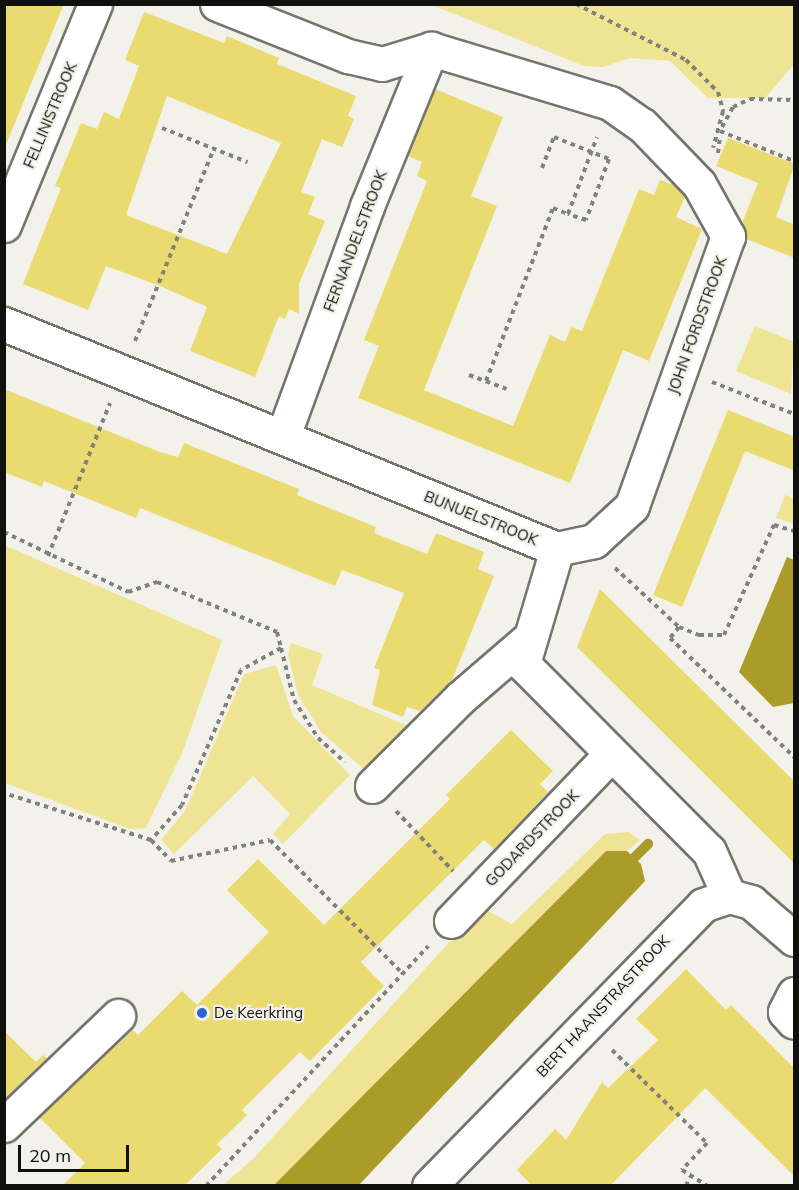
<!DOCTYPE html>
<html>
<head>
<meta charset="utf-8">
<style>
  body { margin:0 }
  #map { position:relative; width:799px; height:1190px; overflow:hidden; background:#f3f2ea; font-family:Mulish,sans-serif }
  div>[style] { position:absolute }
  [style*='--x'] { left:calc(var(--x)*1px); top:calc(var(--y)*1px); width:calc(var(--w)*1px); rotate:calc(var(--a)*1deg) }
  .green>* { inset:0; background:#efe494 }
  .water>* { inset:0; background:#ab9c2a }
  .stream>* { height:10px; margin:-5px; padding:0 5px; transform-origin:5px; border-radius:5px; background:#ab9c2a }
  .building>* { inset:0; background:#eadb70 }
  .path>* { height:4px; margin-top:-2px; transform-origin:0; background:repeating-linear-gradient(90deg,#82827c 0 4.5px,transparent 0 9px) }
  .roads { filter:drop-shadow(2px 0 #75756e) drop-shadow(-2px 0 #75756e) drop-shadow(0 2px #75756e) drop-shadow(0 -2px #75756e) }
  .minor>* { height:33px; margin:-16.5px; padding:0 16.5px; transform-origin:16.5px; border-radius:16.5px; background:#fff }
  .dots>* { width:16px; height:16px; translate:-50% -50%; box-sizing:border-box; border:3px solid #f3f2ea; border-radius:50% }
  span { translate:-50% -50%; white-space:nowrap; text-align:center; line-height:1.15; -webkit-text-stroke:4.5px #f3f2ea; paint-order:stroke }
  .street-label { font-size:15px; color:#10100d }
  .poi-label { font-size:15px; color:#10100d }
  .left { translate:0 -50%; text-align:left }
  .frame { position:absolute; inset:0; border:6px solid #10100d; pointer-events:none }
  .scale { position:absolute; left:18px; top:1145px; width:111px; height:27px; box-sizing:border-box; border:3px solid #10100d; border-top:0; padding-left:8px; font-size:18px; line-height:21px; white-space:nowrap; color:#10100d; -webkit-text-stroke:4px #f3f2ea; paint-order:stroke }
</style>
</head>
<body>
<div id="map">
  <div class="green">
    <div style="clip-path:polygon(432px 5px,794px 5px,794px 64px,765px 98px,708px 98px,670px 61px,630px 58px,603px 67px,584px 66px)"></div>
    <div style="clip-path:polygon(755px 326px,794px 342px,791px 394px,736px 371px)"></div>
    <div style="clip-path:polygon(785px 495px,794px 498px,794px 524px,776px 518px)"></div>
    <div style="clip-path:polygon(4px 545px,222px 640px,183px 751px,146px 828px,130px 829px,5px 783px)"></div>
    <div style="clip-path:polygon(291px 643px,323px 654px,312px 685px,417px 730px,373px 777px,321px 732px,298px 695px,288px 654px)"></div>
    <div style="clip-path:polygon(276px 665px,293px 716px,350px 775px,283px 844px,273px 834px,290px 814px,253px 776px,174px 854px,161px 840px,185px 811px,244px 674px)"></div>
    <div style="clip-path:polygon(629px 832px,640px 840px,627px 851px,606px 851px,274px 1185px,222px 1186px,254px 1158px,481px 907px,512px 924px,605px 834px)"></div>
  </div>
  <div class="water">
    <div style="clip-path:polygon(787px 557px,794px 560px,794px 703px,773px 707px,739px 672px)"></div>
    <div style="clip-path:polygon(606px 851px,627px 851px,641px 864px,645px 881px,359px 1185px,274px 1185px)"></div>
  </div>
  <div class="stream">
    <div style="--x:634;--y:858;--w:20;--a:-45"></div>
  </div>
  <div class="building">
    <div style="clip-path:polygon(4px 4px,64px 4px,5px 147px,4px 147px)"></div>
    <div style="clip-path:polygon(evenodd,144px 12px,224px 43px,227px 36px,279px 58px,277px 64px,356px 96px,348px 116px,354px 119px,342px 147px,322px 139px,301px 192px,315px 197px,308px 214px,325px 221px,299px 284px,299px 314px,289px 309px,285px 319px,279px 316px,255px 377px,190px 351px,207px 307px,160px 286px,106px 266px,88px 310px,23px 284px,61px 188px,55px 186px,81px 123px,97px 129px,104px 112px,119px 119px,139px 66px,125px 60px,144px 12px,167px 96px,281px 143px,227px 254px,126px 215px,167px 96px)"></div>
    <div style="clip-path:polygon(435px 89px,503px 117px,471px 196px,497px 206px,424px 390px,513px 426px,550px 335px,565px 342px,571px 327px,582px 331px,639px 189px,654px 195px,660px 180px,674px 185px,685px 197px,676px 217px,702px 229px,649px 361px,623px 350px,570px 483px,358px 398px,379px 346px,364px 340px,427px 181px,417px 176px,422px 162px,408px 156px)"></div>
    <div style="clip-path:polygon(728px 138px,795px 164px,776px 217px,795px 225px,795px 258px,746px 239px,742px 223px,758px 183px,716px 166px)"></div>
    <div style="clip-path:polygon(4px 389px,160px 452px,178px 457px,184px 443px,299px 489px,297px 495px,376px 527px,374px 533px,427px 554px,436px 533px,484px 552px,478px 569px,494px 576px,452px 680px,420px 711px,407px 707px,403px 717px,372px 705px,380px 670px,374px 668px,404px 593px,342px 570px,335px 586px,140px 508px,136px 518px,44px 481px,42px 487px,4px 472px)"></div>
    <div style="clip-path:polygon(728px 410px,795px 437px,795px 471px,745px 451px,682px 607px,653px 595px)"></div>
    <div style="clip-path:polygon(600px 589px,795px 782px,795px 864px,577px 647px)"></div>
    <div style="clip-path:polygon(511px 730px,553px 771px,540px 784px,548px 792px,494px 849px,484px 840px,361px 962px,384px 986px,310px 1061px,300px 1052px,242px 1110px,247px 1115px,217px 1144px,222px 1149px,185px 1185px,63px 1185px,85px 1163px,39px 1117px,133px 1030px,138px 1035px,182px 991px,197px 1005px,269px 932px,227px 890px,258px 859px,324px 925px,450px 799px,446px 795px)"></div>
    <div style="clip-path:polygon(686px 969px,726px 1010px,731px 1005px,795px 1069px,795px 1177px,705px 1088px,611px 1185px,531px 1185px,517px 1170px,555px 1129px,566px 1140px,602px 1082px,608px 1088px,658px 1040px,636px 1019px)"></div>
    <div style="clip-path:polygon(4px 1031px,36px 1062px,43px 1055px,47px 1058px,4px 1099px)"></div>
  </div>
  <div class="path">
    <div style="--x:576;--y:4;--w:123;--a:27"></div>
    <div style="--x:686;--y:60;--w:45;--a:45"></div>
    <div style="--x:718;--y:92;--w:20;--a:75"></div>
    <div style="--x:723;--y:111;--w:38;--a:105"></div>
    <div style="--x:722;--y:127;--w:23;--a:-61"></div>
    <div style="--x:733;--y:107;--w:19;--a:-25"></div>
    <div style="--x:750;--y:99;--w:44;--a:1.3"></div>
    <div style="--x:162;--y:128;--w:92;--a:21.8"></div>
    <div style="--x:720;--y:131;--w:80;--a:22.1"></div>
    <div style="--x:718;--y:153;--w:16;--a:-83"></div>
    <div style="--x:542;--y:168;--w:33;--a:-69"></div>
    <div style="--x:554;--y:137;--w:59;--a:21.8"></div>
    <div style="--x:609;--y:159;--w:65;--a:110.7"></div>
    <div style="--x:586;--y:220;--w:19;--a:-162"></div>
    <div style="--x:135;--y:341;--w:209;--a:-67.7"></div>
    <div style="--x:469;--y:375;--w:40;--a:20.2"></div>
    <div style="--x:486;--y:381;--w:186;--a:-68.8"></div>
    <div style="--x:553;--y:208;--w:16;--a:22"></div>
    <div style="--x:568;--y:214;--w:82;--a:-69.4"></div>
    <div style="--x:712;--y:382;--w:88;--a:21.3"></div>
    <div style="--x:4;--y:532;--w:138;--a:25.8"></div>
    <div style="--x:128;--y:592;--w:31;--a:-19"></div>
    <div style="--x:157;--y:582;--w:130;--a:22.6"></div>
    <div style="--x:277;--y:632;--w:16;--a:76"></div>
    <div style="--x:281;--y:648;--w:46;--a:151.2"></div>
    <div style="--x:241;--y:670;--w:147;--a:113.6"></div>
    <div style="--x:182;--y:805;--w:47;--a:131.5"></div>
    <div style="--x:151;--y:840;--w:154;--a:-162.3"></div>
    <div style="--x:48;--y:556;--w:165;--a:-67.9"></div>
    <div style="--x:615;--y:568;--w:87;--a:42.7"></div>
    <div style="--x:679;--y:627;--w:22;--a:22"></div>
    <div style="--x:699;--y:635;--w:25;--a:0"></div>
    <div style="--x:724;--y:635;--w:121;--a:-65.6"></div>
    <div style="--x:774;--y:525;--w:21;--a:17"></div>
    <div style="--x:679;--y:627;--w:14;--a:129"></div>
    <div style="--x:670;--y:638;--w:172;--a:43.8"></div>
    <div style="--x:281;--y:648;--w:54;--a:76"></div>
    <div style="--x:294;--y:700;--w:45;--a:57.7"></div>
    <div style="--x:318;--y:738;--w:36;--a:42"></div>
    <div style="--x:396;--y:811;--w:83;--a:46.5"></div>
    <div style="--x:151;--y:840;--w:29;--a:46"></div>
    <div style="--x:171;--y:861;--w:101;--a:-12"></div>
    <div style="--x:270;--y:840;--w:189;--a:45.2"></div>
    <div style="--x:612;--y:1050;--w:133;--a:44.4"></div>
    <div style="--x:707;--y:1143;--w:37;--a:133"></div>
    <div style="--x:682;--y:1170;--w:31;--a:32"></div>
    <div style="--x:206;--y:1186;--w:327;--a:-47.2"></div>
    <div style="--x:686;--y:1186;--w:10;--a:-66"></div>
  </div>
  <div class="roads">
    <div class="minor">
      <div style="--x:217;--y:4;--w:141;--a:21.7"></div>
      <div style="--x:348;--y:56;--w:35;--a:13"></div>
      <div style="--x:382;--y:64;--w:51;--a:-17"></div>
      <div style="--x:431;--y:49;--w:187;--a:16.8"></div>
      <div style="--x:610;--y:103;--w:39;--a:35"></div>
      <div style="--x:642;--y:125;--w:82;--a:46"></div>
      <div style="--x:699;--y:184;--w:60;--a:60.9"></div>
      <div style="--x:728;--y:236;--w:287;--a:109.6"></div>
      <div style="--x:632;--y:506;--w:52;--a:137.4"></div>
      <div style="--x:594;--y:541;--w:38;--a:168"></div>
      <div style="--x:4;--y:225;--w:239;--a:-67.6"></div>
      <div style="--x:4;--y:324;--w:597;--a:22.14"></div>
      <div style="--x:557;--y:549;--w:120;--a:106.5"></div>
      <div style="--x:523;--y:664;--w:264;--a:45.2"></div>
      <div style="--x:709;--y:851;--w:49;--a:66"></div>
      <div style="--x:283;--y:436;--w:245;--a:-69.9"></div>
      <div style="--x:367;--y:206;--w:170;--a:-67.8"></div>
      <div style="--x:372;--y:786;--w:124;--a:-45"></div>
      <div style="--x:460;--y:698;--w:87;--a:-40.8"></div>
      <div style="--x:451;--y:921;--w:231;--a:-46.2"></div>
      <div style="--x:794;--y:994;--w:20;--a:117"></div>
      <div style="--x:785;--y:1012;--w:13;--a:48"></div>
      <div style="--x:4;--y:1125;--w:158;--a:-43.7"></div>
      <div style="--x:429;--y:1186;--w:392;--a:-45.7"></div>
      <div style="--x:703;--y:905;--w:28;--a:-19"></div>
      <div style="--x:729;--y:896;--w:23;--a:15"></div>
      <div style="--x:751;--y:902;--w:57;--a:40.7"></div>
    </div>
  </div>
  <div class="dots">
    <div style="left:202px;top:1013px;background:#2d63d2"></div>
  </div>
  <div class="street-label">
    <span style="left:50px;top:115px;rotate:-67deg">FELLINISTROOK</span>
    <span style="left:355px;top:241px;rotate:-69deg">FERNANDELSTROOK</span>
    <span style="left:697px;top:325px;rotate:-70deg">JOHN FORDSTROOK</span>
    <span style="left:481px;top:518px;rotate:22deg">BUNUELSTROOK</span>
    <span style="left:532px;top:838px;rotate:-46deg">GODARDSTROOK</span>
    <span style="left:603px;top:1006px;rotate:-47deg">BERT HAANSTRASTROOK</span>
  </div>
  <div class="poi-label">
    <span class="left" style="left:214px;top:1013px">De Keerkring</span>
  </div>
  <div class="frame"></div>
  <div class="scale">20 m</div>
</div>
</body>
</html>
